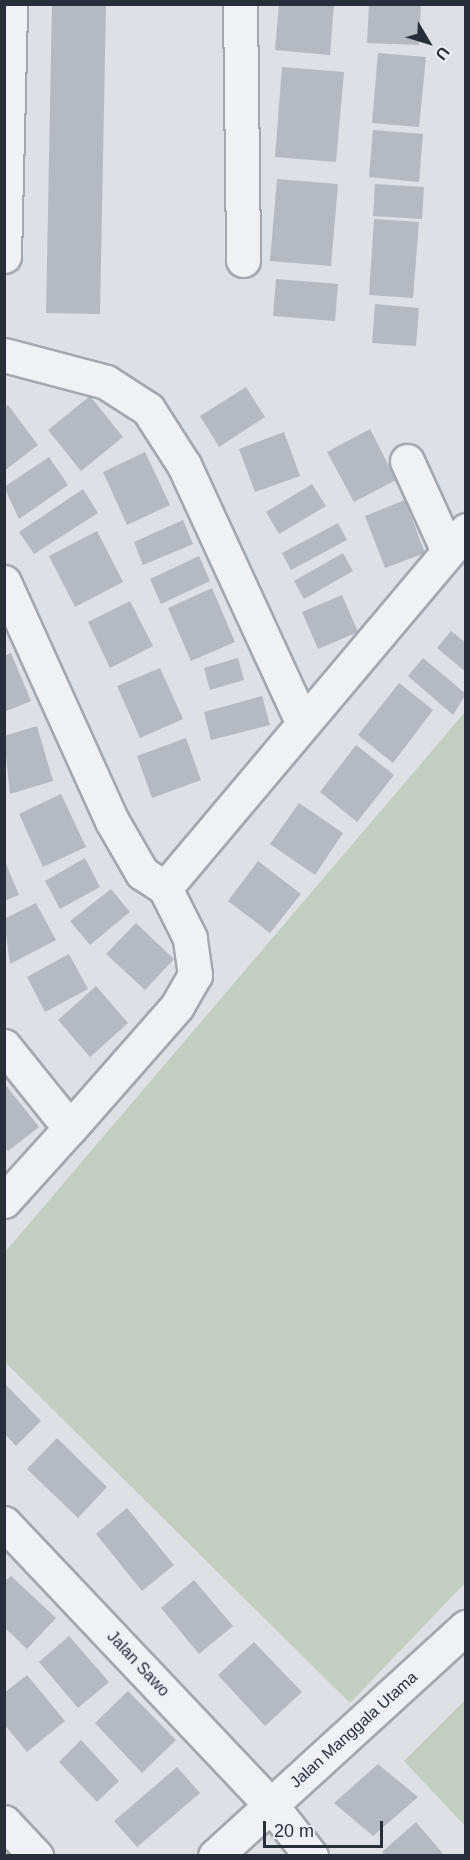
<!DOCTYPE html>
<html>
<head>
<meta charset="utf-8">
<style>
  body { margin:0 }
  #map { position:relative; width:470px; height:1860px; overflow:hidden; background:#dde0e5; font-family:Arial,sans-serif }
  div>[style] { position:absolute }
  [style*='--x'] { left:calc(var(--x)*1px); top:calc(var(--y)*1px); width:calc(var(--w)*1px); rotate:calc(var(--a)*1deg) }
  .green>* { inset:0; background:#c2cebf }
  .building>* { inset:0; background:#b5b9c1 }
  .roads { filter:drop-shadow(2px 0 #a3a7ae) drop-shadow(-2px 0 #a3a7ae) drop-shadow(0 2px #a3a7ae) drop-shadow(0 -2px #a3a7ae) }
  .street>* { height:33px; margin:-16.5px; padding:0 16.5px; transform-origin:16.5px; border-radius:16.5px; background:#eff1f4 }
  span { translate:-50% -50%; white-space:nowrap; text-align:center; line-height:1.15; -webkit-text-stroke:5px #eceff3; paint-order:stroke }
  .street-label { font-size:16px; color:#282e3a }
  .frame { position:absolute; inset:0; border:6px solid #282e3a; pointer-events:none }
  .north { position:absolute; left:398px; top:12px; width:60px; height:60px; -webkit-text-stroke:4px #eceff3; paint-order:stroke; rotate:128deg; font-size:16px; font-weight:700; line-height:24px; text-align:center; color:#282e3a }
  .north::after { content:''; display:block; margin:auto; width:21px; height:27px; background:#282e3a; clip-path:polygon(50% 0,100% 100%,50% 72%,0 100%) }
  .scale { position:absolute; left:263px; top:1821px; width:120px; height:27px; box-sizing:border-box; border:3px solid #282e3a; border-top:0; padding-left:8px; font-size:18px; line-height:21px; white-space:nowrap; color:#282e3a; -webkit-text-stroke:4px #eceff3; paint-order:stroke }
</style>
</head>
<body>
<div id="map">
  <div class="green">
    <div style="clip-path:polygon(465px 712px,465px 1583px,350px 1703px,5px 1362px,5px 1252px)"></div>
    <div style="clip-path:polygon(465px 1700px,465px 1826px,404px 1761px)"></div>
  </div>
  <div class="building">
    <div style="clip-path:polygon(52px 4px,106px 4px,100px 314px,46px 313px)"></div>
    <div style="clip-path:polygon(279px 4px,334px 4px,330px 55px,275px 50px)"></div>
    <div style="clip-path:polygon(369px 4px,421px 4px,419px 45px,367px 43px)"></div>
    <div style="clip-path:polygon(378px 53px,426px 57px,419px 127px,372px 123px)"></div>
    <div style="clip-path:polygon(282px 67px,344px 72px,336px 162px,275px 157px)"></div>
    <div style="clip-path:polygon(373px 130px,423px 134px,419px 182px,369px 177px)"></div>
    <div style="clip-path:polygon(277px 179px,338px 184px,331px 266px,270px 261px)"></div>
    <div style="clip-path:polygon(375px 184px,424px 187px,422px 219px,373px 216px)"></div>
    <div style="clip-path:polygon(374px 219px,419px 222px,413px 298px,369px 295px)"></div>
    <div style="clip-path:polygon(276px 279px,338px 284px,335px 321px,273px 316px)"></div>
    <div style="clip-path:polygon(375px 304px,419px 308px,416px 346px,372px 343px)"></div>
    <div style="clip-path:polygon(246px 387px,265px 417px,219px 447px,200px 416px)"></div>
    <div style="clip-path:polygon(90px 396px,123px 437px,81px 471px,48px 430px)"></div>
    <div style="clip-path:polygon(8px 405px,38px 445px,4px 471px,4px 408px)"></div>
    <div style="clip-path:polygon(370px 429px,396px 480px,354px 502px,327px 452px)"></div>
    <div style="clip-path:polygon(284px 432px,300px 476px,255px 492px,239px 449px)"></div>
    <div style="clip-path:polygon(145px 452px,170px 505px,127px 525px,103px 472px)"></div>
    <div style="clip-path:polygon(49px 457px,68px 485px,19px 519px,4px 487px)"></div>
    <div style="clip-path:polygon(312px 484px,326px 506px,279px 534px,266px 512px)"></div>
    <div style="clip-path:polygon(83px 489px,98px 513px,34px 554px,19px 532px)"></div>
    <div style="clip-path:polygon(405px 500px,425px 553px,385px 568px,365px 516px)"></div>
    <div style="clip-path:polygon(183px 520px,193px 544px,143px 565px,134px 542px)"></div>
    <div style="clip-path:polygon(338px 523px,347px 540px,291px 570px,282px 553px)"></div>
    <div style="clip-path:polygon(97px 531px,123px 582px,75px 607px,49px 556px)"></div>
    <div style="clip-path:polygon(343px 553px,353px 571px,304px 599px,294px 581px)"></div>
    <div style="clip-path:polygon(199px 556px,210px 581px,161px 604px,150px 579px)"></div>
    <div style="clip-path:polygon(212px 588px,235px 642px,191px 661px,168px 608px)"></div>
    <div style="clip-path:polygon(342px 595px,358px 632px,318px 649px,302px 612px)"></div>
    <div style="clip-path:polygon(130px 601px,153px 646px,110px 668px,88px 622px)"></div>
    <div style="clip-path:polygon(451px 631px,466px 643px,466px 672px,437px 648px)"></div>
    <div style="clip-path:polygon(11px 653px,31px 701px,4px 712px,4px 656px)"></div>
    <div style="clip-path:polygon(238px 658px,244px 680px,210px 690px,204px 668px)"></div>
    <div style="clip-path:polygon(423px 658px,466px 694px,453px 715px,408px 676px)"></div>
    <div style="clip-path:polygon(160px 668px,183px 719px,140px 738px,117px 686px)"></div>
    <div style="clip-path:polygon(399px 683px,433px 710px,393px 763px,358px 735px)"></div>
    <div style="clip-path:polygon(262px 696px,270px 725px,211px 740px,204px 712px)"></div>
    <div style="clip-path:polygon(37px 726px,53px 781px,10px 794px,4px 736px)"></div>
    <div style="clip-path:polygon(186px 738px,201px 780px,152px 798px,137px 756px)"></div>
    <div style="clip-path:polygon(356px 745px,394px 775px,357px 822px,320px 792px)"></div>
    <div style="clip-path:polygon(61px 794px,86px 847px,43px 867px,19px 814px)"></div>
    <div style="clip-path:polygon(299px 803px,343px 833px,315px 875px,270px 844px)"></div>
    <div style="clip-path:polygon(85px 858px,100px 887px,60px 909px,45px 881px)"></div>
    <div style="clip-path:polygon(4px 859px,19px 895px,4px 901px)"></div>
    <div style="clip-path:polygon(258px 861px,301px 894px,270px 933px,228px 901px)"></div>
    <div style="clip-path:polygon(111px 889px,130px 912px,90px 945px,70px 921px)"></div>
    <div style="clip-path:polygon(36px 903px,56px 940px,10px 964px,4px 919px)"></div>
    <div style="clip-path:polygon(136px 923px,174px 959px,145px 990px,106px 954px)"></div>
    <div style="clip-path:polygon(69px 954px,88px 989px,45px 1012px,27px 977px)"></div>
    <div style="clip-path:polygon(96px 986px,128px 1023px,90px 1057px,58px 1020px)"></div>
    <div style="clip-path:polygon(4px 1083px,39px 1127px,8px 1151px,4px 1146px)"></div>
    <div style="clip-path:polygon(4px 1383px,41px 1421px,16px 1446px,4px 1433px)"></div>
    <div style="clip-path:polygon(57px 1438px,107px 1487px,78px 1518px,27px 1469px)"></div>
    <div style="clip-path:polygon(127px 1508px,174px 1565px,142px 1591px,96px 1534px)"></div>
    <div style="clip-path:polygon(11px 1576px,56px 1618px,27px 1649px,4px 1627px,4px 1582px)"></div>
    <div style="clip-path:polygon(194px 1580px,233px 1626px,199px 1654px,161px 1608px)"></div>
    <div style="clip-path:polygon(69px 1636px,109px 1682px,78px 1708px,39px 1662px)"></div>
    <div style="clip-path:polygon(254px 1642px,302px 1692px,265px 1726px,218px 1675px)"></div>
    <div style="clip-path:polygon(27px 1675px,65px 1721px,27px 1752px,4px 1724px,4px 1693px)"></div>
    <div style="clip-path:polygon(128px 1691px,176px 1740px,142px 1773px,95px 1723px)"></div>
    <div style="clip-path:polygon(81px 1740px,119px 1781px,97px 1802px,59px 1762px)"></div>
    <div style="clip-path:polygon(378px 1764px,418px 1797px,373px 1836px,334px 1803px)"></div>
    <div style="clip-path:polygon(177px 1767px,200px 1793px,137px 1847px,114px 1821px)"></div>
    <div style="clip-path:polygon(416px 1822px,445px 1856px,385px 1856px,382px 1852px)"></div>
  </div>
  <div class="roads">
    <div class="street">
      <div style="--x:240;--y:4;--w:256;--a:89.3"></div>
      <div style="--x:4;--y:256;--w:252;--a:-88.6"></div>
      <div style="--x:4;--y:355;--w:106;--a:14.8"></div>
      <div style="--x:106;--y:382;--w:50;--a:32.7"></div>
      <div style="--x:148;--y:409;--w:67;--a:57.3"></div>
      <div style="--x:184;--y:465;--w:283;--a:65.3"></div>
      <div style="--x:407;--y:461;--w:99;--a:65.5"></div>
      <div style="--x:4;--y:582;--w:262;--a:65.7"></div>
      <div style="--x:112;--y:821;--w:60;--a:60"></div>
      <div style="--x:142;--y:873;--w:27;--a:33"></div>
      <div style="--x:165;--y:888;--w:468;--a:-49.9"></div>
      <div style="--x:4;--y:1046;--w:105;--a:51.2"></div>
      <div style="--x:70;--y:1128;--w:162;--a:-48.7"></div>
      <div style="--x:177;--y:1006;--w:36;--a:-60"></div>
      <div style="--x:195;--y:975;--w:37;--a:-98"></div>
      <div style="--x:190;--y:938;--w:56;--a:-116.6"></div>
      <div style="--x:4;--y:1201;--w:98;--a:-47.9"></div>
      <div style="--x:4;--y:1523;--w:388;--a:46.6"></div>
      <div style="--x:271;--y:1805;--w:65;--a:51.9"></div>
      <div style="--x:4;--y:1822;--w:47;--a:46.7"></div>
      <div style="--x:215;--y:1856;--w:340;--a:-42.4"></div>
    </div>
  </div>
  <div class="street-label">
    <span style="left:138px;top:1664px;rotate:47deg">Jalan Sawo</span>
    <span style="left:354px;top:1730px;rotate:-42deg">Jalan Manggala Utama</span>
  </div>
  <div class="frame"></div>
  <div class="north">U</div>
  <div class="scale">20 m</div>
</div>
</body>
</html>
